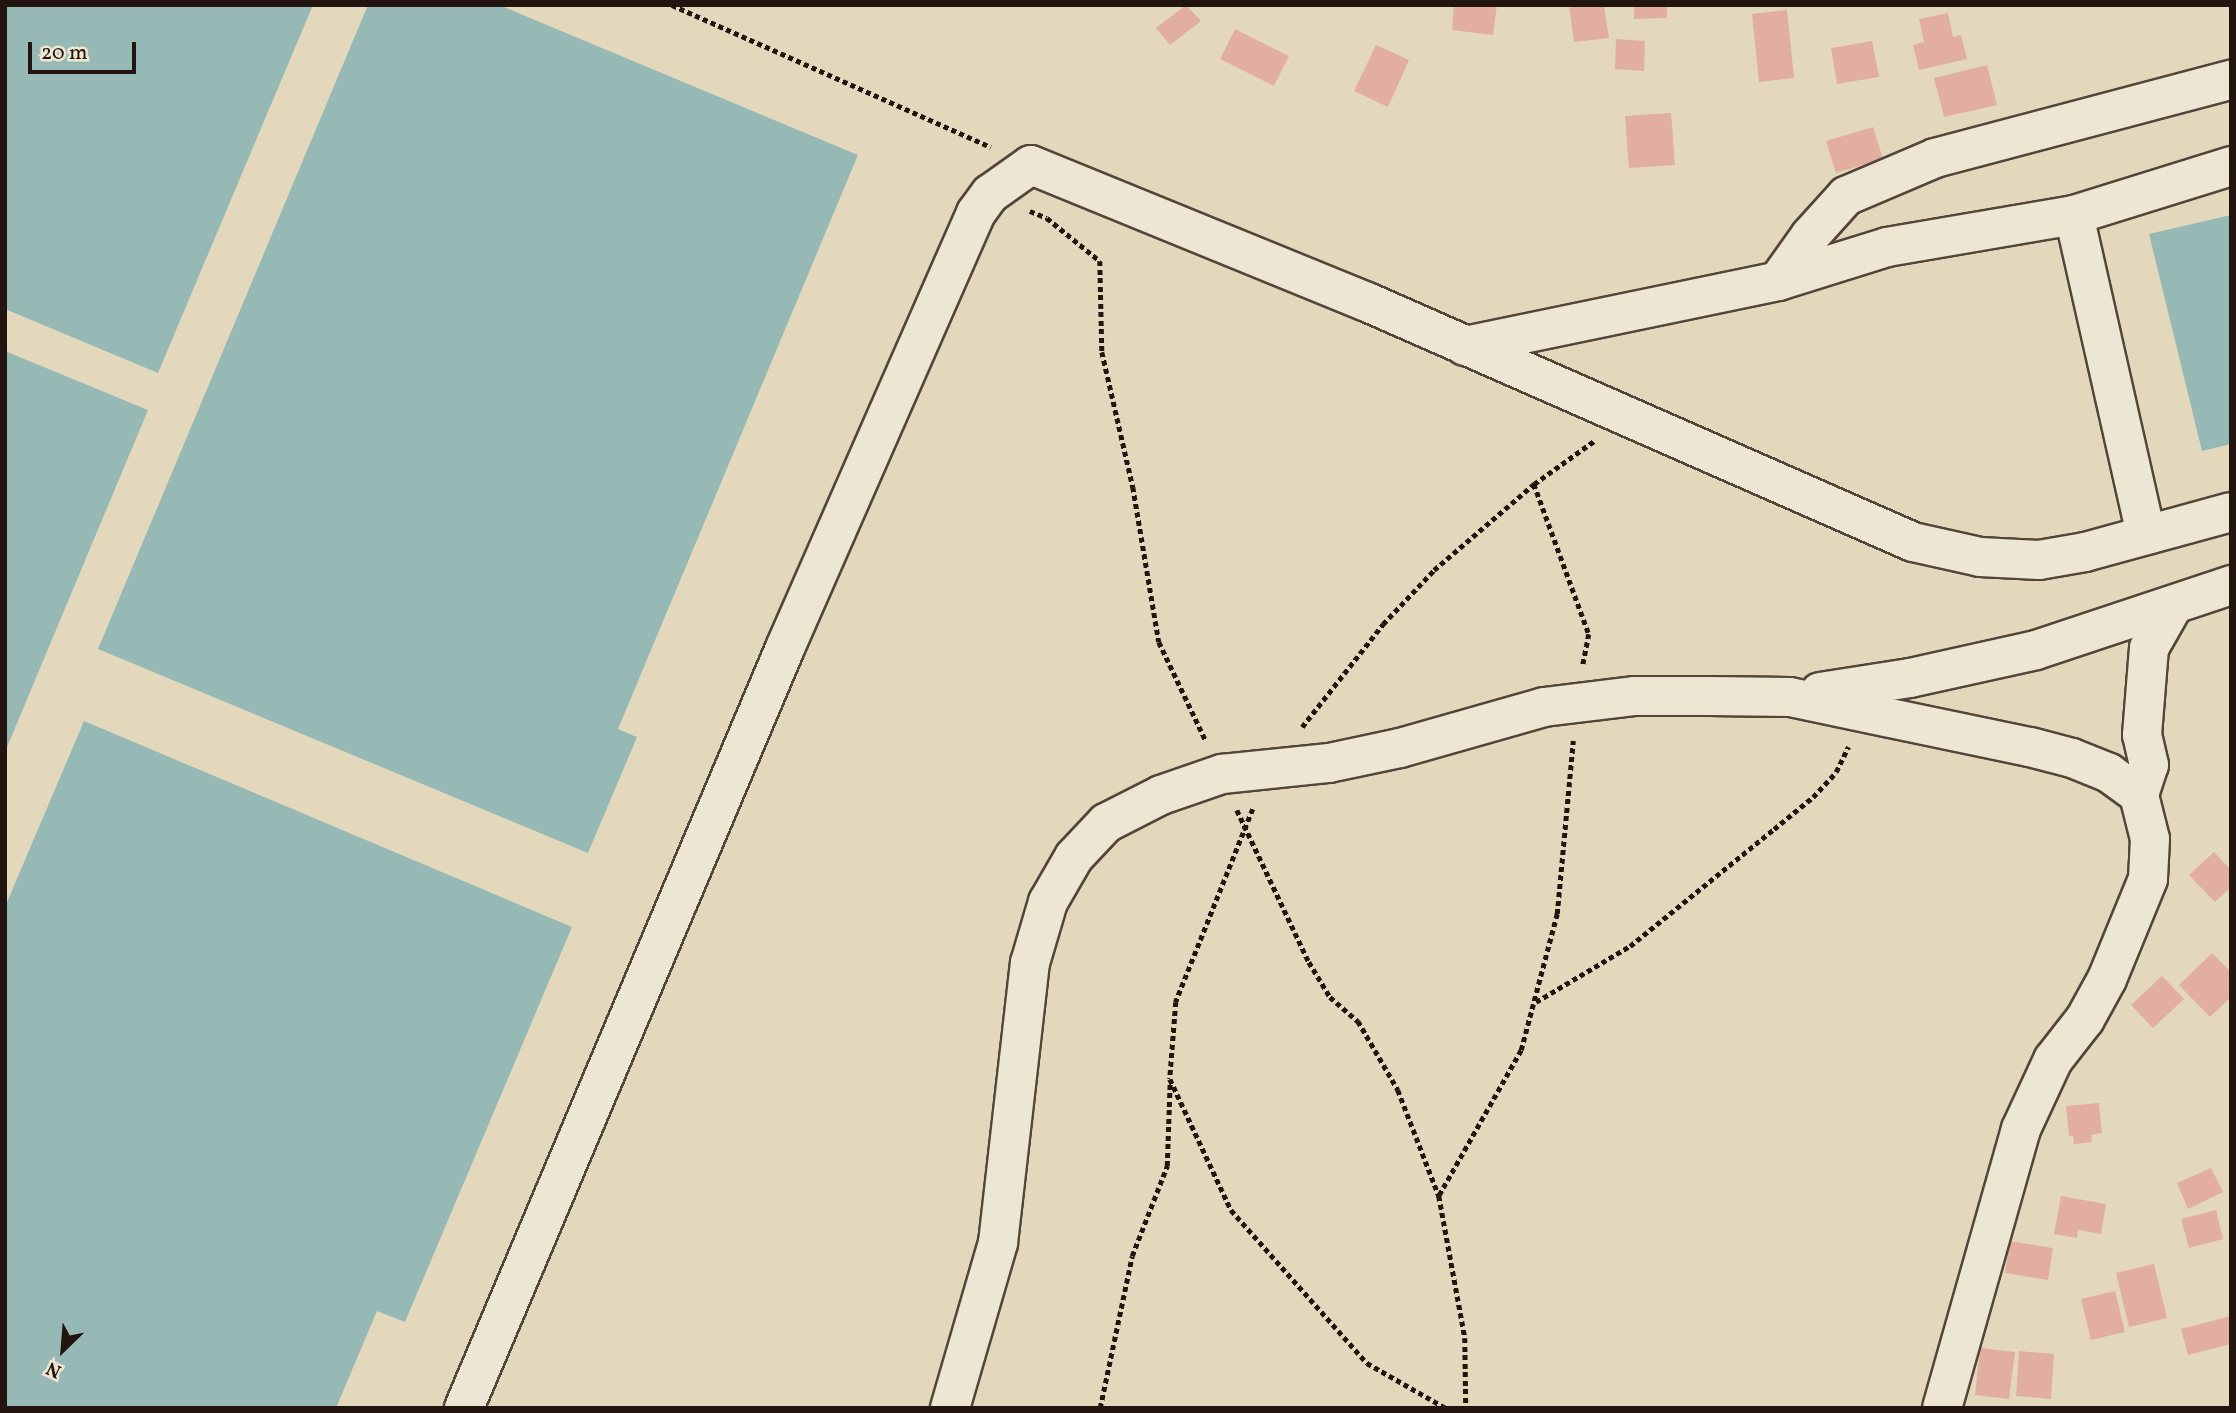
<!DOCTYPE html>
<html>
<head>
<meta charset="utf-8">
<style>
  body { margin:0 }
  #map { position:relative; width:2236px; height:1413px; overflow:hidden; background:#e3d8bb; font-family:Vollkorn,serif }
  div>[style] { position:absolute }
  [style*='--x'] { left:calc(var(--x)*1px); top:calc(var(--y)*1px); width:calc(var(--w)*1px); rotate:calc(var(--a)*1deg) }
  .water>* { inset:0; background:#96b9b6 }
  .building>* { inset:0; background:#e2ae9f }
  .path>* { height:4.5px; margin-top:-2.25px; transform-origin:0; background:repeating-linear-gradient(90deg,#22140e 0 5px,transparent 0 8.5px) }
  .roads { filter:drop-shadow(2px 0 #524539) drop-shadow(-2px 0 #524539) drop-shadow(0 2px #524539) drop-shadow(0 -2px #524539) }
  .street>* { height:38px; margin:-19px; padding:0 19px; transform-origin:19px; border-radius:19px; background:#ede6d3 }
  span { translate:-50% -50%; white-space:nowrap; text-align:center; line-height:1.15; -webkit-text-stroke:5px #ede6d3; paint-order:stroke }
  .frame { position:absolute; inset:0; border:7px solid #22140e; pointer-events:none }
  .north { position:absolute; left:28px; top:1315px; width:70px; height:70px; -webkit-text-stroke:5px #ede6d3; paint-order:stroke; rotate:205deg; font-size:19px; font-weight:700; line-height:28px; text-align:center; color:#22140e }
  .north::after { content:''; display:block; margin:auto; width:24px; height:32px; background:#22140e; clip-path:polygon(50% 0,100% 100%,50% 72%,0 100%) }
  .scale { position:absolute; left:28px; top:42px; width:108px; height:32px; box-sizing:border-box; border:4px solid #22140e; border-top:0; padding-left:9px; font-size:21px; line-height:24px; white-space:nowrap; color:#22140e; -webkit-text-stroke:5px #ede6d3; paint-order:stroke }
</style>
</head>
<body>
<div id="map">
  <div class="water">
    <div style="clip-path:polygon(5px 5px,313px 5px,158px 373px,5px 309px)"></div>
    <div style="clip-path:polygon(368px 5px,499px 5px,858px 155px,618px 729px,637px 737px,588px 853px,98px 649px)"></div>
    <div style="clip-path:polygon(2231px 215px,2231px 444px,2202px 451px,2149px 234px)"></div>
    <div style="clip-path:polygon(5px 351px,148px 410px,5px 752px)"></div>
    <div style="clip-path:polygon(84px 721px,572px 927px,405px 1322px,377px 1311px,336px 1408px,5px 1408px,5px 907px)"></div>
  </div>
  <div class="building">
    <div style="clip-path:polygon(1186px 5px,1201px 21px,1170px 45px,1156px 28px)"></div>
    <div style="clip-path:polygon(1454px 5px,1497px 5px,1493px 35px,1452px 30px)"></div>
    <div style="clip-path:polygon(1569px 5px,1604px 5px,1609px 38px,1574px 42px)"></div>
    <div style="clip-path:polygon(1634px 5px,1667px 5px,1667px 18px,1634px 19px)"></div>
    <div style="clip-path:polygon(1787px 10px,1794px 78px,1759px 82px,1752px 14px)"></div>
    <div style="clip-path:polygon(1948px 13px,1953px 37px,1961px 35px,1967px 59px,1919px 70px,1913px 45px,1924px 42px,1919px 19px)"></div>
    <div style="clip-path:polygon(1235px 29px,1289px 56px,1274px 86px,1220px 59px)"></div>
    <div style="clip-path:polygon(1616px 39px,1645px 41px,1644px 71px,1615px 69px)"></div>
    <div style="clip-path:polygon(1872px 41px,1879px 77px,1837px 84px,1831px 48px)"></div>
    <div style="clip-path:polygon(1376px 45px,1409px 60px,1388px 107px,1354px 91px)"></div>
    <div style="clip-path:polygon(1987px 65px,1997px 105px,1944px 117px,1934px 78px)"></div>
    <div style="clip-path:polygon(1671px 113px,1675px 165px,1629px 168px,1625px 116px)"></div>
    <div style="clip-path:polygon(1873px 127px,1883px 159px,1836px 173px,1826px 141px)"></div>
    <div style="clip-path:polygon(2214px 852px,2231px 870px,2231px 887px,2215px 902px,2189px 875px)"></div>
    <div style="clip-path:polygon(2212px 953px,2231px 972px,2231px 997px,2210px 1017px,2179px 985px)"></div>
    <div style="clip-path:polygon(2162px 976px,2184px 999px,2153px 1028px,2131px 1005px)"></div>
    <div style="clip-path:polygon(2099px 1103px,2102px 1133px,2091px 1135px,2092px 1142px,2074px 1144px,2073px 1136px,2069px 1136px,2066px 1106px)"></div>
    <div style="clip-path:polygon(2211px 1168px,2223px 1192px,2188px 1209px,2177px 1183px)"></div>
    <div style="clip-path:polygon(2061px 1196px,2106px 1204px,2101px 1234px,2078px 1230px,2077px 1238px,2054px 1234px)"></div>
    <div style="clip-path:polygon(2216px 1210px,2223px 1239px,2189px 1248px,2181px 1219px)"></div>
    <div style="clip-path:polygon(2010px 1241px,2053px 1248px,2048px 1280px,2005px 1273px)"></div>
    <div style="clip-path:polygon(2154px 1264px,2167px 1318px,2129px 1327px,2116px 1273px)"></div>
    <div style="clip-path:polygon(2115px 1291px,2125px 1332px,2091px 1340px,2081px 1299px)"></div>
    <div style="clip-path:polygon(2231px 1316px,2231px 1344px,2188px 1355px,2181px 1329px)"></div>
    <div style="clip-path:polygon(1980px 1348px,2015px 1352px,2009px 1399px,1975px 1395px)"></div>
    <div style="clip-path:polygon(2019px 1351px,2054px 1354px,2051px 1399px,2016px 1396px)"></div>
  </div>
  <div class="path">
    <div style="--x:672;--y:5;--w:349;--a:24"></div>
    <div style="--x:1030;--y:211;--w:18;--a:22"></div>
    <div style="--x:1047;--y:218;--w:68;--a:39.1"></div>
    <div style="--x:1100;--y:261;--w:91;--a:88.7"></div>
    <div style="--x:1102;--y:352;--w:139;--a:77.1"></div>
    <div style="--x:1133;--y:487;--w:157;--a:80.5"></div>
    <div style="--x:1159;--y:642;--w:110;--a:64.6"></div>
    <div style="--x:1534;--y:484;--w:160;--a:69.9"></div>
    <div style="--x:1589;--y:634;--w:33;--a:101"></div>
    <div style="--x:1302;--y:727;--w:131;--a:-51.8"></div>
    <div style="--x:1383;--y:624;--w:74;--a:-46.6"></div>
    <div style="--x:1434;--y:570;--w:132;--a:-40.7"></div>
    <div style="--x:1534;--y:484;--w:74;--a:-35.6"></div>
    <div style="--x:1253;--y:809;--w:208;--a:111.8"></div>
    <div style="--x:1176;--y:1002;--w:77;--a:94.5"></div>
    <div style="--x:1170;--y:1079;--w:145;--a:65"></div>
    <div style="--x:1231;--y:1210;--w:205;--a:48.4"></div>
    <div style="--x:1367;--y:1363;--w:91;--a:29.7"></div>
    <div style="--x:1237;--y:810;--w:168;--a:64.7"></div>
    <div style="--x:1309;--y:962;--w:41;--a:59"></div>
    <div style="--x:1330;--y:997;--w:37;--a:41"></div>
    <div style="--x:1358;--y:1021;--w:80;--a:59.9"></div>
    <div style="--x:1398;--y:1090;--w:114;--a:68.9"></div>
    <div style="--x:1439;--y:1196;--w:144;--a:79.6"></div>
    <div style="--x:1465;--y:1338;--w:70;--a:89.2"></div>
    <div style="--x:1536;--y:1002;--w:109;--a:-30.8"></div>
    <div style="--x:1630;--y:946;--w:186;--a:-39.1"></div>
    <div style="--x:1774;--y:829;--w:50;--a:-39.4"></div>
    <div style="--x:1813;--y:797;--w:34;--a:-47"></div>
    <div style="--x:1836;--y:772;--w:28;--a:-64"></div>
    <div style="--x:1439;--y:1195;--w:167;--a:-60.5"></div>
    <div style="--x:1521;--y:1050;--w:141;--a:-75.2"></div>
    <div style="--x:1557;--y:914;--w:174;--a:-84.7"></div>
    <div style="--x:1100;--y:1408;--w:155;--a:-78.1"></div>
    <div style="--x:1132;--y:1256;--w:97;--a:-68.7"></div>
    <div style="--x:1167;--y:1166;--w:86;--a:-88"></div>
  </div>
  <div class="roads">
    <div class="street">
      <div style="--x:2074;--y:215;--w:328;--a:77.3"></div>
      <div style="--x:1778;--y:281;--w:55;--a:-54.6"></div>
      <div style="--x:1810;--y:236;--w:54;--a:-48"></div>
      <div style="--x:1846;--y:196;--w:97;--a:-23.1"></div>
      <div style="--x:1935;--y:158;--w:306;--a:-14.8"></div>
      <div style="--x:1465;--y:346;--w:320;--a:-11.7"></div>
      <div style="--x:1778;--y:281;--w:114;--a:-17.3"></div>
      <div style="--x:1887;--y:247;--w:190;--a:-9.7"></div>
      <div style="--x:2074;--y:215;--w:164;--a:-17.3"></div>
      <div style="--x:1820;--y:692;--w:91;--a:-8.8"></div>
      <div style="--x:1910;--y:678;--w:129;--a:-12.5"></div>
      <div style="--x:2036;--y:650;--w:206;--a:-18.4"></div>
      <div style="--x:2139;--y:795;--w:32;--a:-72"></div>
      <div style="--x:2149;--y:765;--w:31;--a:-103"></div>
      <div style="--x:2142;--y:735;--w:87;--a:-85.4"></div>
      <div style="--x:2149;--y:648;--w:48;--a:-60.3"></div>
      <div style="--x:464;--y:1408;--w:825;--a:-67.1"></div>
      <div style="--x:785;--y:648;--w:475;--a:-66.3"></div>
      <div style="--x:976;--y:213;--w:24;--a:-54"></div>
      <div style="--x:990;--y:194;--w:50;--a:-35.3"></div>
      <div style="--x:1031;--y:165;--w:363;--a:22.2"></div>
      <div style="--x:1367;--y:302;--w:596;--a:23.73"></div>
      <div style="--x:1913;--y:542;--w:69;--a:12.6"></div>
      <div style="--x:1980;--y:557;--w:59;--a:2.9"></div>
      <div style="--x:2039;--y:560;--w:47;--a:-9.9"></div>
      <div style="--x:2085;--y:552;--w:151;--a:-15.3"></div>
      <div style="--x:950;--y:1408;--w:172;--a:-73.8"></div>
      <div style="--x:998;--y:1243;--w:282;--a:-83.5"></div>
      <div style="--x:1030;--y:963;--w:64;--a:-73.6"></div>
      <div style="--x:1048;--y:902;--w:52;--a:-60"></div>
      <div style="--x:1074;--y:857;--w:47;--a:-46.7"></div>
      <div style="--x:1106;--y:823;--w:62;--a:-27"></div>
      <div style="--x:1161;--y:795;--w:65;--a:-19"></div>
      <div style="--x:1222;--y:774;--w:108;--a:-5.9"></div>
      <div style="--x:1329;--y:763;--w:73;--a:-11.9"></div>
      <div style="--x:1400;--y:748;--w:150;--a:-15.9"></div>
      <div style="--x:1544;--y:707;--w:92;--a:-6.9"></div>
      <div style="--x:1635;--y:696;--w:74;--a:0"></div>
      <div style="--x:1709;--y:696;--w:81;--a:0.7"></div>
      <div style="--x:1790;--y:697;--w:245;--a:11.8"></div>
      <div style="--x:2030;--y:747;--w:43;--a:14.7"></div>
      <div style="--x:2072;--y:758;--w:40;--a:22"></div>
      <div style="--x:2109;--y:773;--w:37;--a:36"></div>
      <div style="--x:2139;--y:795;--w:45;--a:76"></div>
      <div style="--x:2150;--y:839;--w:40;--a:92.9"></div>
      <div style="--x:2148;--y:879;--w:108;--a:112.3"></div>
      <div style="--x:2107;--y:979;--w:46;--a:118.8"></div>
      <div style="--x:2085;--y:1019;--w:52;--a:128"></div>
      <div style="--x:2053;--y:1060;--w:76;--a:114.9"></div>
      <div style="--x:2021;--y:1129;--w:290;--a:105.8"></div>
    </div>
  </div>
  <div class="frame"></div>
  <div class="north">N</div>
  <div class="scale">20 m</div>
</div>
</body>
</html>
